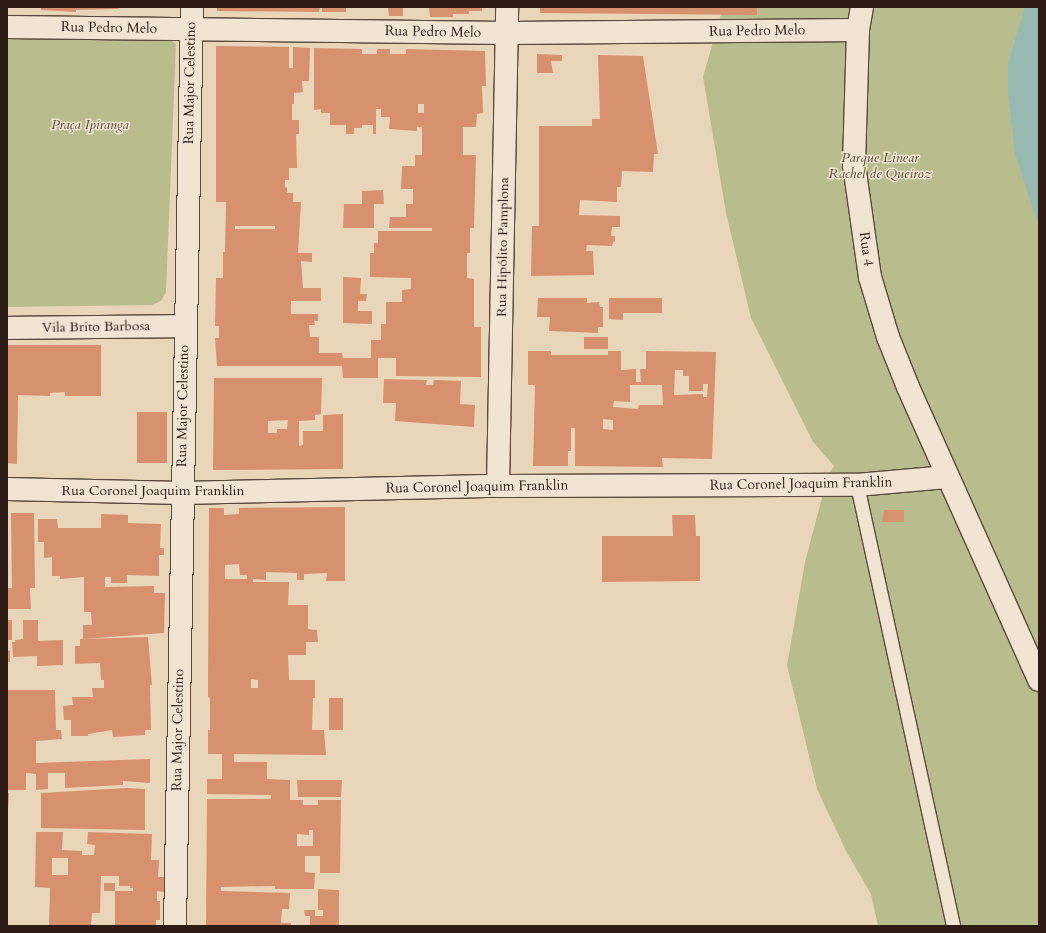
<!DOCTYPE html>
<html>
<head>
<meta charset="utf-8">
<style>
  body { margin:0 }
  #map { position:relative; width:1046px; height:933px; overflow:hidden; background:#e9d6b9; font-family:Cardo,serif }
  div>[style] { position:absolute }
  [style*='--x'] { left:calc(var(--x)*1px); top:calc(var(--y)*1px); width:calc(var(--w)*1px); rotate:calc(var(--a)*1deg) }
  .green>* { inset:0; background:#b9bd8e }
  .water>* { inset:0; background:#97b9b2 }
  .building>* { inset:0; background:#d7916f }
  .roads { filter:drop-shadow(1px 0 #5b4a3e) drop-shadow(-1px 0 #5b4a3e) drop-shadow(0 1px #5b4a3e) drop-shadow(0 -1px #5b4a3e) }
  .lane>* { height:13px; margin:-6.5px; padding:0 6.5px; transform-origin:6.5px; border-radius:6.5px; background:#f1e4d2 }
  .street>* { height:22px; margin:-11px; padding:0 11px; transform-origin:11px; border-radius:11px; background:#f1e4d2 }
  .secondary>* { height:22px; margin:-11px; padding:0 11px; transform-origin:11px; border-radius:11px; background:#f1e4d2 }
  span { translate:-50% -50%; white-space:nowrap; text-align:center; line-height:1.15; -webkit-text-stroke:3px #f1e4d2; paint-order:stroke }
  .street-label { font-size:14px; color:#2c1c15 }
  .park-label { font-size:14px; color:#564c39; font-style:italic }
  .frame { position:absolute; inset:0; border:8px solid #2c1c15; pointer-events:none }
</style>
</head>
<body>
<div id="map">
  <div class="green">
    <div style="clip-path:polygon(723px 7px,1039px 7px,1039px 926px,878px 926px,871px 894px,846px 851px,817px 789px,787px 665px,805px 562px,828px 475px,834px 466px,813px 442px,751px 318px,726px 213px,703px 77px)"></div>
    <div style="clip-path:polygon(7px 34px,169px 39px,176px 44px,166px 292px,161px 301px,152px 305px,7px 307px)"></div>
  </div>
  <div class="water">
    <div style="clip-path:polygon(1025px 7px,1039px 7px,1039px 227px,1015px 154px,1008px 92px,1008px 63px)"></div>
  </div>
  <div class="building">
    <div style="clip-path:polygon(41px 7px,118px 7px,118px 9px,76px 10px,76px 12px,41px 10px)"></div>
    <div style="clip-path:polygon(217px 7px,320px 7px,319px 12px,217px 11px)"></div>
    <div style="clip-path:polygon(322px 7px,346px 7px,346px 12px,322px 12px)"></div>
    <div style="clip-path:polygon(388px 7px,403px 7px,403px 16px,389px 16px)"></div>
    <div style="clip-path:polygon(429px 7px,482px 7px,482px 11px,469px 11px,469px 14px,453px 14px,453px 17px,430px 17px)"></div>
    <div style="clip-path:polygon(540px 7px,757px 7px,757px 15px,540px 13px)"></div>
    <div style="clip-path:polygon(evenodd,216px 46px,289px 47px,289px 68px,293px 68px,293px 47px,310px 48px,309px 81px,302px 81px,303px 92px,294px 93px,294px 104px,292px 104px,292px 120px,299px 120px,299px 134px,296px 134px,297px 168px,289px 168px,289px 180px,285px 180px,285px 187px,287px 188px,287px 193px,293px 193px,293px 202px,301px 202px,298px 253px,312px 253px,312px 262px,301px 261px,303px 288px,321px 288px,321px 301px,291px 301px,291px 314px,318px 314px,318px 321px,314px 321px,315px 325px,309px 325px,310px 337px,319px 337px,319px 353px,342px 353px,343px 358px,371px 358px,371px 340px,381px 340px,381px 324px,386px 324px,386px 302px,402px 302px,402px 290px,411px 289px,411px 278px,370px 277px,370px 253px,374px 253px,374px 243px,378px 243px,378px 231px,432px 231px,432px 228px,389px 228px,390px 217px,406px 217px,406px 204px,413px 204px,413px 189px,401px 189px,402px 166px,415px 166px,415px 155px,422px 155px,422px 127px,417px 127px,417px 131px,389px 129px,390px 117px,381px 117px,381px 109px,376px 109px,376px 134px,373px 134px,373px 125px,362px 125px,362px 128px,354px 128px,354px 134px,346px 134px,346px 125px,330px 125px,330px 113px,321px 113px,321px 109px,314px 110px,314px 48px,362px 49px,362px 54px,377px 54px,377px 49px,390px 49px,390px 54px,406px 54px,406px 49px,485px 51px,486px 86px,482px 86px,483px 113px,477px 114px,476px 127px,463px 127px,463px 155px,476px 155px,474px 228px,470px 228px,470px 253px,467px 253px,467px 278px,474px 279px,474px 327px,481px 327px,481px 377px,396px 376px,396px 358px,378px 358px,378px 378px,343px 378px,342px 366px,217px 366px,215px 338px,219px 338px,219px 326px,215px 326px,216px 278px,223px 278px,223px 252px,225px 252px,226px 202px,216px 202px,216px 46px,418px 104px,424px 104px,424px 113px,418px 113px,418px 104px,216px 46px,235px 226px,275px 226px,275px 229px,235px 229px,235px 226px)"></div>
    <div style="clip-path:polygon(537px 54px,562px 55px,562px 61px,551px 61px,553px 73px,537px 73px)"></div>
    <div style="clip-path:polygon(598px 55px,643px 56px,658px 154px,654px 154px,653px 172px,622px 171px,621px 187px,617px 187px,617px 202px,580px 200px,579px 215px,620px 216px,620px 227px,612px 227px,611px 236px,615px 236px,615px 241px,613px 242px,612px 246px,587px 245px,586px 251px,593px 251px,594px 275px,531px 276px,532px 226px,539px 226px,539px 126px,592px 126px,592px 119px,600px 119px)"></div>
    <div style="clip-path:polygon(383px 190px,384px 204px,374px 204px,374px 228px,343px 228px,344px 204px,362px 204px,362px 191px)"></div>
    <div style="clip-path:polygon(343px 277px,361px 278px,360px 294px,367px 294px,366px 301px,358px 301px,358px 311px,372px 311px,372px 324px,343px 323px)"></div>
    <div style="clip-path:polygon(538px 298px,587px 298px,587px 303px,599px 302px,600px 307px,603px 307px,603px 327px,598px 327px,598px 333px,549px 331px,550px 317px,537px 317px)"></div>
    <div style="clip-path:polygon(609px 298px,662px 298px,662px 313px,623px 313px,623px 320px,609px 319px)"></div>
    <div style="clip-path:polygon(584px 337px,608px 337px,608px 349px,584px 349px)"></div>
    <div style="clip-path:polygon(7px 345px,101px 345px,101px 396px,65px 396px,65px 392px,50px 393px,50px 396px,18px 395px,17px 464px,7px 463px)"></div>
    <div style="clip-path:polygon(evenodd,528px 351px,551px 351px,551px 355px,608px 355px,608px 351px,621px 351px,621px 370px,636px 369px,636px 382px,641px 382px,640px 369px,646px 369px,646px 351px,716px 352px,712px 459px,662px 458px,663px 467px,575px 466px,575px 428px,571px 428px,571px 451px,568px 451px,568px 466px,533px 466px,535px 385px,528px 385px,528px 351px,675px 370px,683px 370px,683px 376px,689px 376px,689px 391px,703px 391px,703px 384px,708px 384px,707px 397px,703px 397px,703px 394px,674px 395px,675px 370px,528px 351px,630px 385px,662px 385px,663px 405px,639px 405px,638px 409px,613px 407px,614px 401px,630px 402px,630px 385px,528px 351px,603px 419px,613px 420px,613px 430px,603px 429px,603px 419px)"></div>
    <div style="clip-path:polygon(evenodd,214px 378px,322px 378px,321px 414px,315px 415px,315px 420px,299px 421px,299px 446px,303px 445px,303px 431px,323px 431px,323px 415px,343px 414px,343px 469px,213px 470px,214px 378px,288px 420px,287px 429px,277px 429px,277px 433px,268px 433px,268px 421px,288px 420px)"></div>
    <div style="clip-path:polygon(384px 379px,427px 380px,426px 385px,433px 385px,434px 380px,461px 381px,460px 404px,475px 405px,474px 427px,395px 421px,396px 403px,383px 403px)"></div>
    <div style="clip-path:polygon(137px 412px,167px 412px,167px 463px,137px 463px)"></div>
    <div style="clip-path:polygon(evenodd,345px 507px,345px 581px,326px 581px,327px 573px,304px 574px,304px 580px,297px 580px,297px 573px,266px 572px,266px 580px,253px 579px,253px 582px,289px 582px,288px 605px,308px 605px,308px 629px,317px 630px,318px 642px,306px 642px,306px 655px,288px 655px,289px 680px,315px 680px,315px 698px,313px 698px,312px 730px,324px 730px,326px 755px,234px 754px,234px 762px,267px 762px,267px 779px,290px 780px,290px 800px,303px 800px,303px 805px,318px 805px,318px 800px,341px 800px,340px 873px,320px 873px,320px 856px,305px 856px,305px 872px,315px 873px,314px 889px,275px 889px,275px 886px,221px 887px,221px 891px,290px 893px,289px 909px,282px 909px,281px 923px,291px 923px,291px 926px,206px 926px,207px 799px,271px 799px,271px 795px,207px 794px,207px 779px,222px 779px,222px 754px,208px 754px,208px 730px,210px 730px,210px 698px,208px 697px,208px 679px,209px 508px,224px 508px,224px 515px,239px 514px,239px 508px,345px 507px,239px 564px,240px 575px,247px 575px,247px 579px,225px 579px,225px 565px,239px 564px,345px 507px,251px 679px,258px 680px,258px 688px,251px 688px,251px 679px,345px 507px,309px 830px,313px 830px,313px 846px,297px 846px,297px 834px,309px 835px,309px 830px)"></div>
    <div style="clip-path:polygon(884px 510px,904px 510px,904px 522px,882px 522px)"></div>
    <div style="clip-path:polygon(11px 513px,34px 513px,35px 588px,30px 588px,31px 609px,7px 609px,7px 588px,12px 588px)"></div>
    <div style="clip-path:polygon(101px 514px,128px 515px,128px 523px,161px 524px,160px 548px,164px 548px,164px 555px,159px 555px,159px 576px,127px 575px,127px 583px,111px 583px,111px 577px,105px 577px,105px 587px,154px 586px,154px 593px,165px 593px,164px 633px,83px 639px,83px 625px,92px 625px,91px 612px,84px 612px,84px 577px,60px 579px,60px 576px,52px 576px,52px 557px,44px 558px,44px 542px,38px 542px,38px 519px,57px 519px,58px 528px,101px 528px)"></div>
    <div style="clip-path:polygon(672px 515px,695px 515px,696px 536px,700px 536px,700px 581px,602px 582px,602px 536px,673px 536px)"></div>
    <div style="clip-path:polygon(7px 620px,12px 620px,12px 640px,7px 640px)"></div>
    <div style="clip-path:polygon(23px 620px,38px 620px,38px 641px,63px 640px,63px 665px,37px 666px,37px 656px,13px 657px,12px 642px,15px 642px,15px 640px,23px 639px)"></div>
    <div style="clip-path:polygon(148px 637px,152px 685px,150px 685px,151px 730px,145px 730px,145px 735px,113px 737px,112px 730px,88px 734px,88px 736px,71px 736px,71px 720px,64px 720px,63px 706px,73px 705px,72px 697px,93px 697px,92px 688px,104px 688px,104px 680px,101px 680px,100px 663px,75px 664px,75px 646px,80px 646px,80px 639px)"></div>
    <div style="clip-path:polygon(7px 650px,10px 651px,10px 662px,7px 662px)"></div>
    <div style="clip-path:polygon(7px 690px,55px 690px,56px 730px,61px 730px,62px 739px,36px 741px,36px 763px,150px 759px,150px 783px,123px 781px,123px 785px,65px 788px,65px 773px,48px 773px,48px 789px,36px 790px,36px 774px,26px 773px,26px 790px,7px 790px)"></div>
    <div style="clip-path:polygon(329px 698px,343px 698px,343px 730px,329px 730px)"></div>
    <div style="clip-path:polygon(297px 780px,342px 780px,341px 797px,298px 797px)"></div>
    <div style="clip-path:polygon(127px 788px,145px 789px,145px 830px,41px 828px,41px 793px)"></div>
    <div style="clip-path:polygon(7px 793px,9px 793px,8px 810px,7px 810px)"></div>
    <div style="clip-path:polygon(evenodd,36px 832px,63px 832px,62px 850px,82px 851px,82px 855px,94px 855px,95px 845px,87px 844px,88px 832px,152px 834px,151px 860px,159px 860px,158px 877px,165px 877px,164px 892px,157px 891px,157px 901px,160px 901px,160px 920px,156px 920px,156px 926px,115px 926px,115px 891px,133px 891px,133px 888px,130px 888px,130px 886px,119px 886px,119px 876px,101px 876px,100px 913px,92px 913px,91px 926px,49px 926px,50px 888px,35px 887px,36px 832px,52px 858px,68px 858px,68px 875px,52px 875px,52px 858px)"></div>
    <div style="clip-path:polygon(104px 883px,115px 883px,115px 891px,104px 891px)"></div>
    <div style="clip-path:polygon(318px 889px,339px 890px,339px 926px,310px 926px,310px 916px,305px 916px,304px 910px,315px 910px,315px 916px,323px 916px,323px 910px,318px 910px)"></div>
  </div>
  <div class="roads">
    <div class="lane">
      <div style="--x:857;--y:485;--w:451;--a:77.7"></div>
    </div>
    <div class="street">
      <div style="--x:7;--y:27;--w:500;--a:0.69"></div>
      <div style="--x:507;--y:33;--w:351;--a:-0.5"></div>
      <div style="--x:7;--y:328;--w:178;--a:-0.6"></div>
      <div style="--x:498;--y:486;--w:479;--a:-88.9"></div>
      <div style="--x:7;--y:489;--w:175;--a:1.3"></div>
      <div style="--x:182;--y:493;--w:316;--a:-1.3"></div>
      <div style="--x:498;--y:486;--w:359;--a:-0.2"></div>
      <div style="--x:857;--y:485;--w:90;--a:-5.1"></div>
      <div style="--x:175;--y:926;--w:919;--a:-88.94"></div>
    </div>
    <div class="secondary">
      <div style="--x:862;--y:7;--w:23;--a:100"></div>
      <div style="--x:858;--y:30;--w:135;--a:91.7"></div>
      <div style="--x:854;--y:165;--w:113;--a:81.9"></div>
      <div style="--x:870;--y:277;--w:63;--a:73.3"></div>
      <div style="--x:888;--y:337;--w:54;--a:68.2"></div>
      <div style="--x:908;--y:387;--w:321;--a:65.9"></div>
    </div>
  </div>
  <div class="street-label">
    <span style="left:109px;top:28px;rotate:1deg">Rua Pedro Melo</span>
    <span style="left:757px;top:31px;rotate:-1deg">Rua Pedro Melo</span>
    <span style="left:433px;top:32px;rotate:1deg">Rua Pedro Melo</span>
    <span style="left:190px;top:83px;rotate:-89deg">Rua Major Celestino</span>
    <span style="left:503px;top:247px;rotate:-89deg">Rua Hipólito Pamplona</span>
    <span style="left:866px;top:249px;rotate:82deg">Rua 4</span>
    <span style="left:96px;top:327px;rotate:-1deg">Vila Brito Barbosa</span>
    <span style="left:183px;top:406px;rotate:-89deg">Rua Major Celestino</span>
    <span style="left:801px;top:484px;rotate:-1deg">Rua Coronel Joaquim Franklin</span>
    <span style="left:477px;top:487px;rotate:-1deg">Rua Coronel Joaquim Franklin</span>
    <span style="left:153px;top:491px">Rua Coronel Joaquim Franklin</span>
    <span style="left:178px;top:730px;rotate:-89deg">Rua Major Celestino</span>
  </div>
  <div class="park-label">
    <span style="left:90px;top:125px">Praça Ipiranga</span>
    <span style="left:880px;top:166px">Parque Linear<br>Rachel de Queiroz</span>
  </div>
  <div class="frame"></div>
</div>
</body>
</html>
